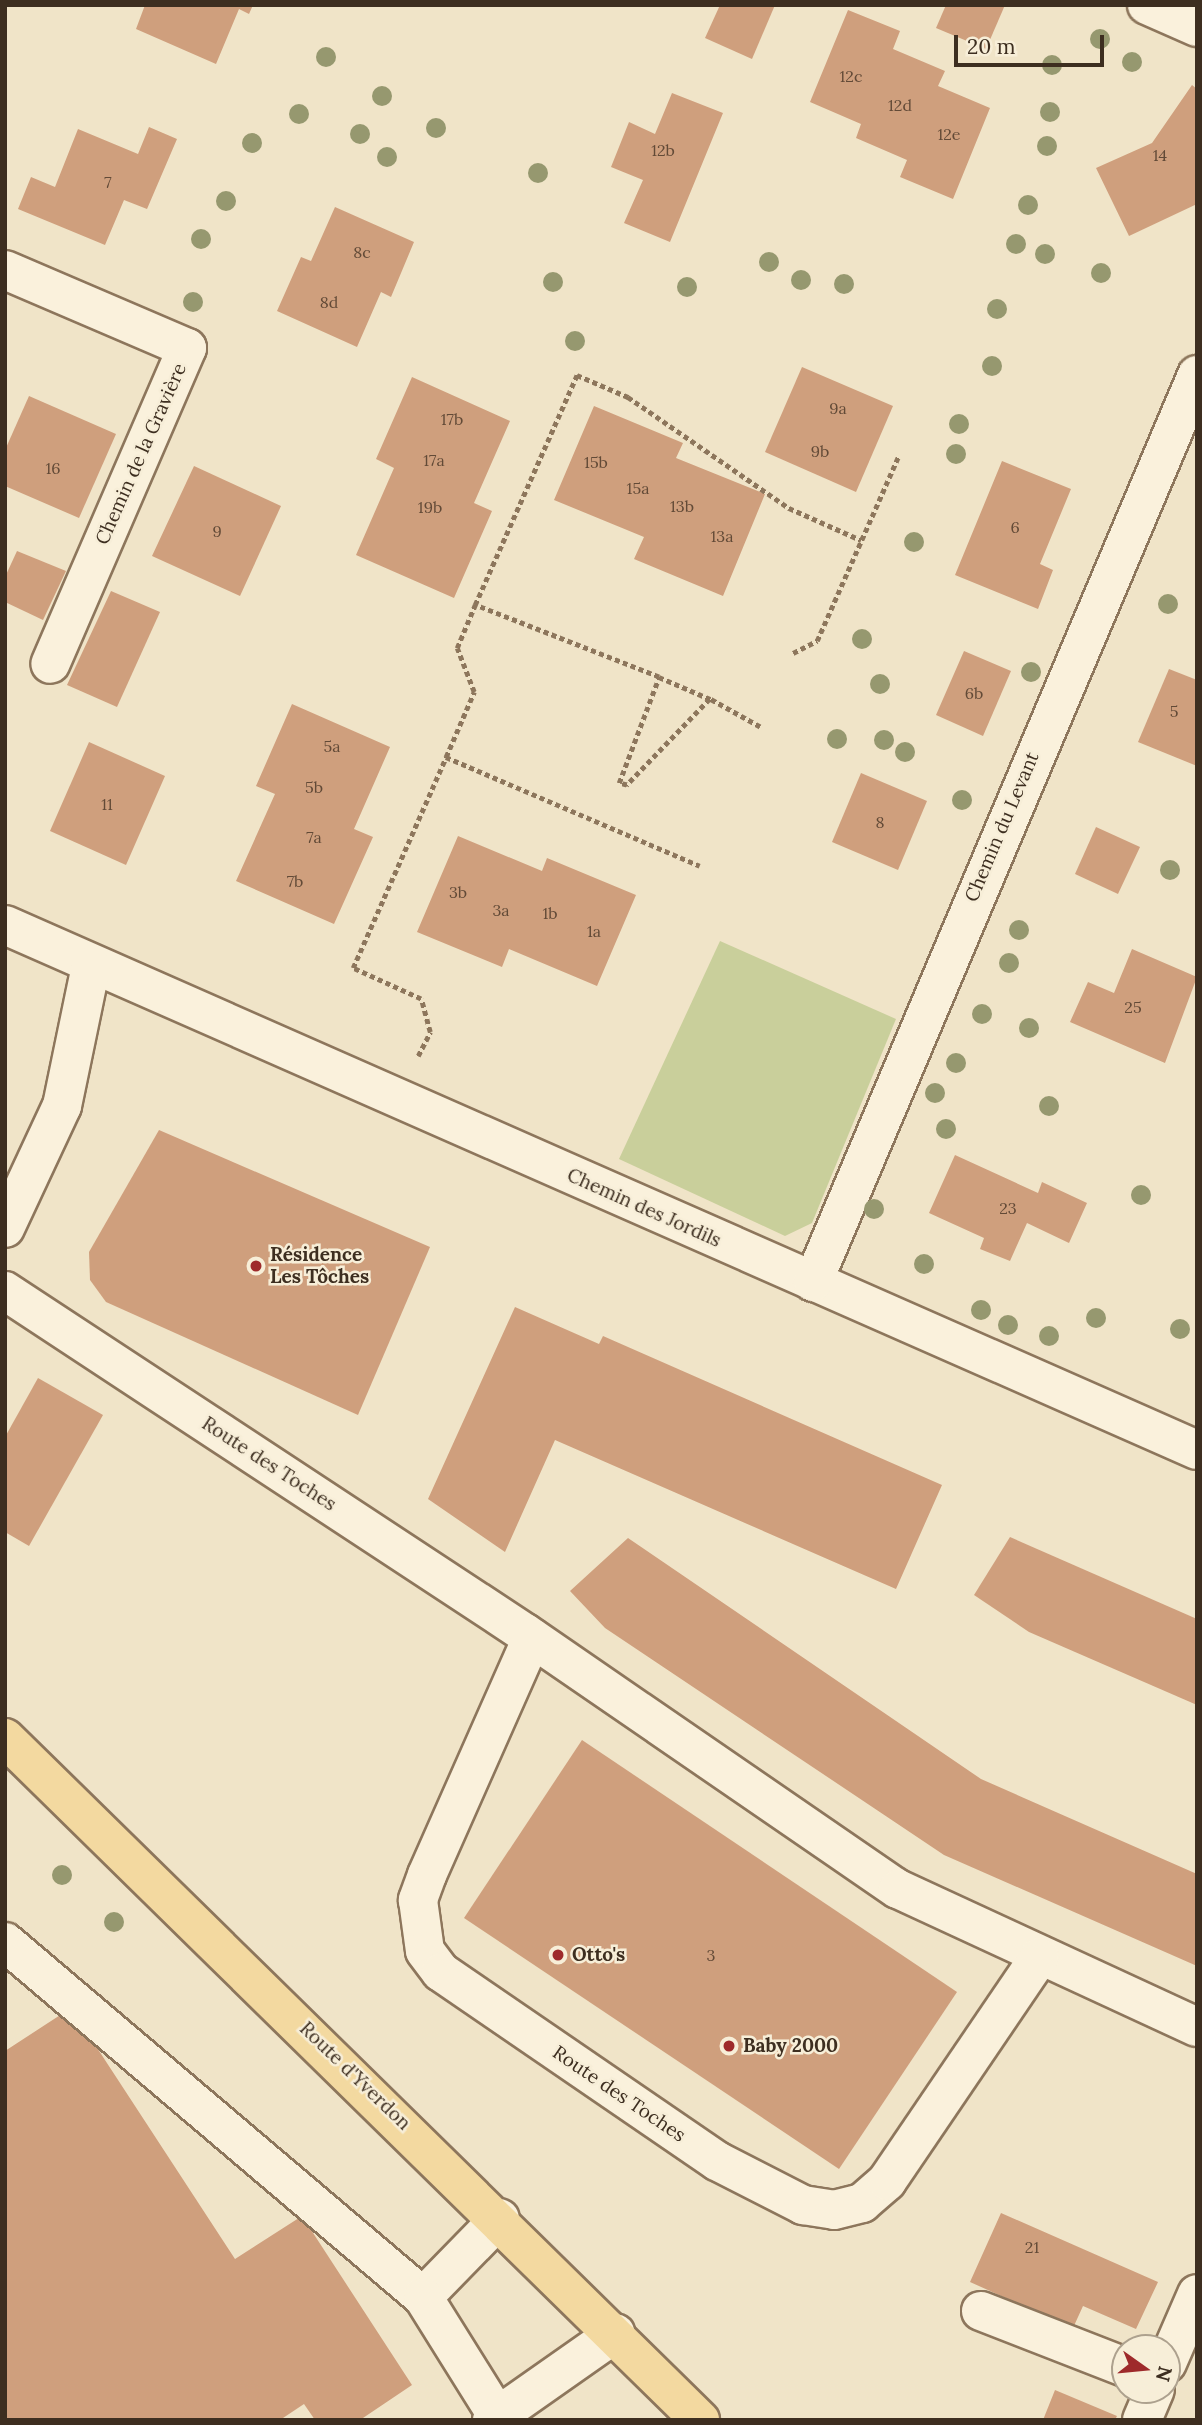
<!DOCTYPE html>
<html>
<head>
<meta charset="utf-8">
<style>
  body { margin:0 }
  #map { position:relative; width:1202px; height:2425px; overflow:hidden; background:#f0e4c8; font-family:Lora,serif }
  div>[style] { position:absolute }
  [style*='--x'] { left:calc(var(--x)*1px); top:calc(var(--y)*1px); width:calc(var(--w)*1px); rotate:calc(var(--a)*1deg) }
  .green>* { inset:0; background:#c9cf9b }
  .building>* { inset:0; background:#cf9f7d }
  .path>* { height:4.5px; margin-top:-2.25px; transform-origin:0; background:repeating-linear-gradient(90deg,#8d765c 0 5px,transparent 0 8.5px) }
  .roads { filter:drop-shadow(2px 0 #8d765c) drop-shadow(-2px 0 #8d765c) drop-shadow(0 2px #8d765c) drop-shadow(0 -2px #8d765c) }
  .minor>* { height:38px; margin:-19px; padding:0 19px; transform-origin:19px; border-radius:19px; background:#faf1dc }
  .major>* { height:38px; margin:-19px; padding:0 19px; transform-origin:19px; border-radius:19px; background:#f3d9a0 }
  .trees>* { width:20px; height:20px; margin:-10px; border-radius:50%; background:#96986f }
  .dots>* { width:19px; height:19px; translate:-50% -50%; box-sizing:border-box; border:4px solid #f7eed8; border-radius:50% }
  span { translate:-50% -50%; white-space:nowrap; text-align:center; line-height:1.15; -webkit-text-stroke:5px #f7eed8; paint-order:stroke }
  .number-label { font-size:16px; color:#624a37 }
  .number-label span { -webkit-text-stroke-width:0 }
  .street-label { font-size:19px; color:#3d2e20 }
  .poi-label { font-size:19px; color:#3d2e20; font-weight:700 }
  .left { translate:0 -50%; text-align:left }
  .frame { position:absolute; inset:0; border:7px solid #3d2e20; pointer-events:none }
  .north { position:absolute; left:1111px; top:2334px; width:70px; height:70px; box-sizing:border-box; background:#f7eed8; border:2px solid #ada18e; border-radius:50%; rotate:105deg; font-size:19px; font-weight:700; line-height:28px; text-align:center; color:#3d2e20 }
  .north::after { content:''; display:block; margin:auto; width:24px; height:32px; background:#9e2a2b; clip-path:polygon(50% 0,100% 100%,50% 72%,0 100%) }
  .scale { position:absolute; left:954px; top:35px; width:150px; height:32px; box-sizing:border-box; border:4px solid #3d2e20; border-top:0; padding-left:9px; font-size:21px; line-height:24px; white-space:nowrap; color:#3d2e20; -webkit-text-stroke:5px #f7eed8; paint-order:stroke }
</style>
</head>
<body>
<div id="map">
  <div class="green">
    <div style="clip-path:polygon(720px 941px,896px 1019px,812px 1223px,785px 1236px,619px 1159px)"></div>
  </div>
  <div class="building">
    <div style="clip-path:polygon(145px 5px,253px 5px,249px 14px,239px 9px,216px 64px,136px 29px)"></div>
    <div style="clip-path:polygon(720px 5px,775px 5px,752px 59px,705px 38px)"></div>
    <div style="clip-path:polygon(946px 5px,1005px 5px,986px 49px,936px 28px)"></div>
    <div style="clip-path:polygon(848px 10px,900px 31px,893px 49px,945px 71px,938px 86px,990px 108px,953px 199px,900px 177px,907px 160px,856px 138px,861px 124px,810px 102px)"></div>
    <div style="clip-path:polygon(1192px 85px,1197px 89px,1197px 204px,1129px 236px,1096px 168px,1152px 143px)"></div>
    <div style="clip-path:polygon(672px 93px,723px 113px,670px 242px,624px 223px,643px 180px,611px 167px,629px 122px,655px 134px)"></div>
    <div style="clip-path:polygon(149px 127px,177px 139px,147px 209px,124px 200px,105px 245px,18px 209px,31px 177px,55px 187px,78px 129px,138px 154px)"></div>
    <div style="clip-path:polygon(335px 207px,414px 242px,391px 297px,381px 292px,357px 347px,277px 311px,301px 257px,311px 261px)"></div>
    <div style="clip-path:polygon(802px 367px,893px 406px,856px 492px,765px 452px)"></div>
    <div style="clip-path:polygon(412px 377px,510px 421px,474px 503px,492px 511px,454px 598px,356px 555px,394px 468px,376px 459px)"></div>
    <div style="clip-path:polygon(29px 396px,116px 434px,79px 518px,5px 486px,5px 450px)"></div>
    <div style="clip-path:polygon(594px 406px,683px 443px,676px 458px,765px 494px,723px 596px,634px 559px,644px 537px,554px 500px)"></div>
    <div style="clip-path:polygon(1002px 461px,1071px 489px,1040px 564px,1053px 570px,1038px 609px,955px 575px)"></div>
    <div style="clip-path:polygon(194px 466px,281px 506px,240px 596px,152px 556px)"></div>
    <div style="clip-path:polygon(17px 551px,66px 571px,43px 620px,5px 602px,5px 577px)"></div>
    <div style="clip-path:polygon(111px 591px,160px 612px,117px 707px,67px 685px)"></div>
    <div style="clip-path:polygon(964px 651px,1011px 671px,983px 736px,936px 715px)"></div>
    <div style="clip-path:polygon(1169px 669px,1197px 680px,1197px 766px,1138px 742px)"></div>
    <div style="clip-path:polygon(292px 704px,390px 747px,354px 829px,373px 837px,334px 924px,236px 881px,275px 794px,256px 786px)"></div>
    <div style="clip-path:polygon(89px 742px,165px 776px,126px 865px,50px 831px)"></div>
    <div style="clip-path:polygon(861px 773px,927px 801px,898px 870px,832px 842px)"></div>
    <div style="clip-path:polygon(1096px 827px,1140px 847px,1118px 894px,1075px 874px)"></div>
    <div style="clip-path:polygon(458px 836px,542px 871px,547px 858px,636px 895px,597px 986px,509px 949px,502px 967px,417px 932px)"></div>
    <div style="clip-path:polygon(1132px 949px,1197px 977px,1165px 1063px,1070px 1022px,1088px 982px,1114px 993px)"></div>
    <div style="clip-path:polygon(159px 1130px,430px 1247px,358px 1415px,106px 1302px,90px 1280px,89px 1252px)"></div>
    <div style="clip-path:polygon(955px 1155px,1038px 1193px,1042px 1182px,1087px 1203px,1069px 1243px,1027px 1223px,1010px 1261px,980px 1249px,984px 1238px,929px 1213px)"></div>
    <div style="clip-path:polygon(515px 1307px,599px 1344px,603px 1336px,942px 1485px,896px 1589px,555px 1440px,505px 1552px,428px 1499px)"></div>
    <div style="clip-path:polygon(38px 1378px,103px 1415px,29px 1546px,5px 1532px,5px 1437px)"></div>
    <div style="clip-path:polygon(1010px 1537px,1197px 1619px,1197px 1705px,1029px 1632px,974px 1595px)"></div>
    <div style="clip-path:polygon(628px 1538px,981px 1779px,1197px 1874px,1197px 1966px,944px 1855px,605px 1628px,570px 1591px)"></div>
    <div style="clip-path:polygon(582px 1740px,957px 1992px,839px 2169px,464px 1918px)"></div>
    <div style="clip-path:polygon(71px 2008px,235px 2259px,302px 2216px,412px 2385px,360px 2420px,315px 2420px,304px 2404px,280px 2420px,5px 2420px,5px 2051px)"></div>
    <div style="clip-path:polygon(1001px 2213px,1158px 2282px,1136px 2329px,1083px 2306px,1073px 2328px,970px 2282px)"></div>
    <div style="clip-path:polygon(1055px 2390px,1117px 2416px,1115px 2420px,1043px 2420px)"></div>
  </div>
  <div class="path">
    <div style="--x:793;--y:653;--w:27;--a:-27"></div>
    <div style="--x:817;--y:641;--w:203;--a:-66.2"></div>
    <div style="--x:659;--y:677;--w:56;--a:23.3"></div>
    <div style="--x:760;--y:727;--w:57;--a:-150.8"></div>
    <div style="--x:710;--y:699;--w:120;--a:134"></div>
    <div style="--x:627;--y:785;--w:8;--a:-166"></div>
    <div style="--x:619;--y:783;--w:113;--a:-69.3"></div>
    <div style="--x:659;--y:677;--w:198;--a:-158.6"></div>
    <div style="--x:475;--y:605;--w:252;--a:-66.1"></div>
    <div style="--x:577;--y:375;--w:56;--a:23.3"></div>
    <div style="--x:628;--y:397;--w:196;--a:34.6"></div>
    <div style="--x:789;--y:508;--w:79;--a:24"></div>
    <div style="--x:446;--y:757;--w:71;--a:-66.7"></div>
    <div style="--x:474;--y:692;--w:47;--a:-111.1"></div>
    <div style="--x:457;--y:648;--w:47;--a:-67.3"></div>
    <div style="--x:418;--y:1056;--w:27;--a:-63"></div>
    <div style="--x:430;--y:1032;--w:34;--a:-105"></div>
    <div style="--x:421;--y:999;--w:75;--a:-155.5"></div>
    <div style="--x:353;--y:968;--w:231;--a:-66.2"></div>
    <div style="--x:446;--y:757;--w:276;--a:23.2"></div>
  </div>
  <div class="roads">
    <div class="minor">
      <div style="--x:1147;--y:5;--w:55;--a:23.7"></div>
      <div style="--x:5;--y:270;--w:198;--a:23.2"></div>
      <div style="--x:187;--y:348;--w:344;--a:113.4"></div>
      <div style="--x:5;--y:925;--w:1302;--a:23.77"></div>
      <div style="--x:5;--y:1228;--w:135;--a:-65"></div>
      <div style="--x:62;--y:1106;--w:143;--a:-78.3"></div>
      <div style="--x:813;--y:1282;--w:985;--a:-67.05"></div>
      <div style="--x:5;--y:1291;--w:622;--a:33.33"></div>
      <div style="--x:525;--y:1633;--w:452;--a:34.5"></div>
      <div style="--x:898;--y:1889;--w:329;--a:24.8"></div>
      <div style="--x:532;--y:1638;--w:259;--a:113.9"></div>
      <div style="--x:427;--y:1875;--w:27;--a:110"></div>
      <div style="--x:418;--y:1900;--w:51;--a:82.2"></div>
      <div style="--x:425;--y:1951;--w:26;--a:53"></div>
      <div style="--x:441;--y:1972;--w:335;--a:34.4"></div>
      <div style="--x:717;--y:2161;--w:97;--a:27.1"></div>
      <div style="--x:803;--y:2205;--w:31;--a:9"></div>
      <div style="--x:834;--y:2210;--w:29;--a:-14"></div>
      <div style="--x:862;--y:2203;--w:33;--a:-41"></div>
      <div style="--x:887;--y:2181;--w:271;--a:-55.8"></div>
      <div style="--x:5;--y:1942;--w:548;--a:40.34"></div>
      <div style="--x:423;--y:2297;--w:110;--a:-45.7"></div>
      <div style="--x:423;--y:2297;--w:145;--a:58"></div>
      <div style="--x:981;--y:2311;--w:155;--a:21.3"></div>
      <div style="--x:1167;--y:2363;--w:75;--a:-66.5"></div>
      <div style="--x:492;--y:2420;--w:151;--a:-35.1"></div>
      <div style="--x:1142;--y:2420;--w:33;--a:-67"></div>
    </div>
    <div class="major">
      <div style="--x:5;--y:1738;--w:974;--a:44.46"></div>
    </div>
  </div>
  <div class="trees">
    <div style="left:1100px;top:39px"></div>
    <div style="left:326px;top:57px"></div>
    <div style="left:1132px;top:62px"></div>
    <div style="left:1052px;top:65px"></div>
    <div style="left:382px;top:96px"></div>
    <div style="left:1050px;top:112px"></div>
    <div style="left:299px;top:114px"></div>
    <div style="left:436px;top:128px"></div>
    <div style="left:360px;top:134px"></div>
    <div style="left:252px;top:143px"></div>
    <div style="left:1047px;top:146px"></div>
    <div style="left:387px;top:157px"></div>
    <div style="left:538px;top:173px"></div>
    <div style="left:226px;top:201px"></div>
    <div style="left:1028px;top:205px"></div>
    <div style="left:201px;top:239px"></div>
    <div style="left:1016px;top:244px"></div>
    <div style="left:1045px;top:254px"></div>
    <div style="left:769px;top:262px"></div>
    <div style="left:1101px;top:273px"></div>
    <div style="left:801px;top:280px"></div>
    <div style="left:553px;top:282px"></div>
    <div style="left:844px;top:284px"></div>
    <div style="left:687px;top:287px"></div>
    <div style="left:193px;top:302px"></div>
    <div style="left:997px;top:309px"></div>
    <div style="left:575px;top:341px"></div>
    <div style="left:992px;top:366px"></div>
    <div style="left:959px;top:424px"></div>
    <div style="left:956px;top:454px"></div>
    <div style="left:914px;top:542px"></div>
    <div style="left:1168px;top:604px"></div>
    <div style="left:862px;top:639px"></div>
    <div style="left:1031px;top:672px"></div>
    <div style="left:880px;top:684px"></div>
    <div style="left:837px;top:739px"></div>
    <div style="left:884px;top:740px"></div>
    <div style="left:905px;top:752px"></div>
    <div style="left:962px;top:800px"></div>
    <div style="left:1170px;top:870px"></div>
    <div style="left:1019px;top:930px"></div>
    <div style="left:1009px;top:963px"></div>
    <div style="left:982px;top:1014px"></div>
    <div style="left:1029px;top:1028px"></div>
    <div style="left:956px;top:1063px"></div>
    <div style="left:935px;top:1093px"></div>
    <div style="left:1049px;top:1106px"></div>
    <div style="left:946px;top:1129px"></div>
    <div style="left:1141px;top:1195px"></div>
    <div style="left:874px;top:1209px"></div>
    <div style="left:924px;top:1264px"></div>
    <div style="left:981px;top:1310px"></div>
    <div style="left:1096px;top:1318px"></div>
    <div style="left:1008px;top:1325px"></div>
    <div style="left:1180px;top:1329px"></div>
    <div style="left:1049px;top:1336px"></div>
    <div style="left:62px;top:1875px"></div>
    <div style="left:114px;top:1922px"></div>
  </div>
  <div class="dots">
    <div style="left:256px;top:1266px;background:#9e2a2b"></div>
    <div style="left:558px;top:1955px;background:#9e2a2b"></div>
    <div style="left:729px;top:2046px;background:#9e2a2b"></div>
  </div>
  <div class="number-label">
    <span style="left:851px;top:76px">12c</span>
    <span style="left:900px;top:105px">12d</span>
    <span style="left:949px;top:134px">12e</span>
    <span style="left:663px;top:150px">12b</span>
    <span style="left:1160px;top:155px">14</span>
    <span style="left:108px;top:182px">7</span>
    <span style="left:362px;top:252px">8c</span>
    <span style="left:329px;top:302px">8d</span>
    <span style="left:838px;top:408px">9a</span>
    <span style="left:452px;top:419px">17b</span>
    <span style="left:820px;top:451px">9b</span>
    <span style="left:434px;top:460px">17a</span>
    <span style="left:596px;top:462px">15b</span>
    <span style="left:53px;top:468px">16</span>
    <span style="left:638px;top:488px">15a</span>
    <span style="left:682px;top:506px">13b</span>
    <span style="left:430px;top:507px">19b</span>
    <span style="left:1015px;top:527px">6</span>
    <span style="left:217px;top:531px">9</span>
    <span style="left:722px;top:536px">13a</span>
    <span style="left:974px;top:693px">6b</span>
    <span style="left:1174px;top:711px">5</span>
    <span style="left:332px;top:746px">5a</span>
    <span style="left:314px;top:787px">5b</span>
    <span style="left:107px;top:804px">11</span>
    <span style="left:880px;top:822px">8</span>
    <span style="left:314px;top:837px">7a</span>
    <span style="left:295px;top:881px">7b</span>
    <span style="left:458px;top:892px">3b</span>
    <span style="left:501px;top:910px">3a</span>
    <span style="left:550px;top:913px">1b</span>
    <span style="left:594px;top:931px">1a</span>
    <span style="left:1133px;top:1007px">25</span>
    <span style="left:1008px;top:1208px">23</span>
    <span style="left:711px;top:1955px">3</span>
    <span style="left:1032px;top:2247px">21</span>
  </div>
  <div class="street-label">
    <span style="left:141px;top:454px;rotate:-66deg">Chemin de la Gravière</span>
    <span style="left:1002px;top:827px;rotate:-67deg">Chemin du Levant</span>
    <span style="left:644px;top:1208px;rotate:24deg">Chemin des Jordils</span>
    <span style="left:269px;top:1464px;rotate:33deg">Route des Toches</span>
    <span style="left:355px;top:2076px;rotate:44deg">Route d'Yverdon</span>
    <span style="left:619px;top:2094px;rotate:34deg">Route des Toches</span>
  </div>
  <div class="poi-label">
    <span class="left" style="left:270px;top:1266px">Résidence<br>Les Tôches</span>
    <span class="left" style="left:572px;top:1955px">Otto's</span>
    <span class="left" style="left:743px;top:2046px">Baby 2000</span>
  </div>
  <div class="frame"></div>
  <div class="north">N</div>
  <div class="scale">20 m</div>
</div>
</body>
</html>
